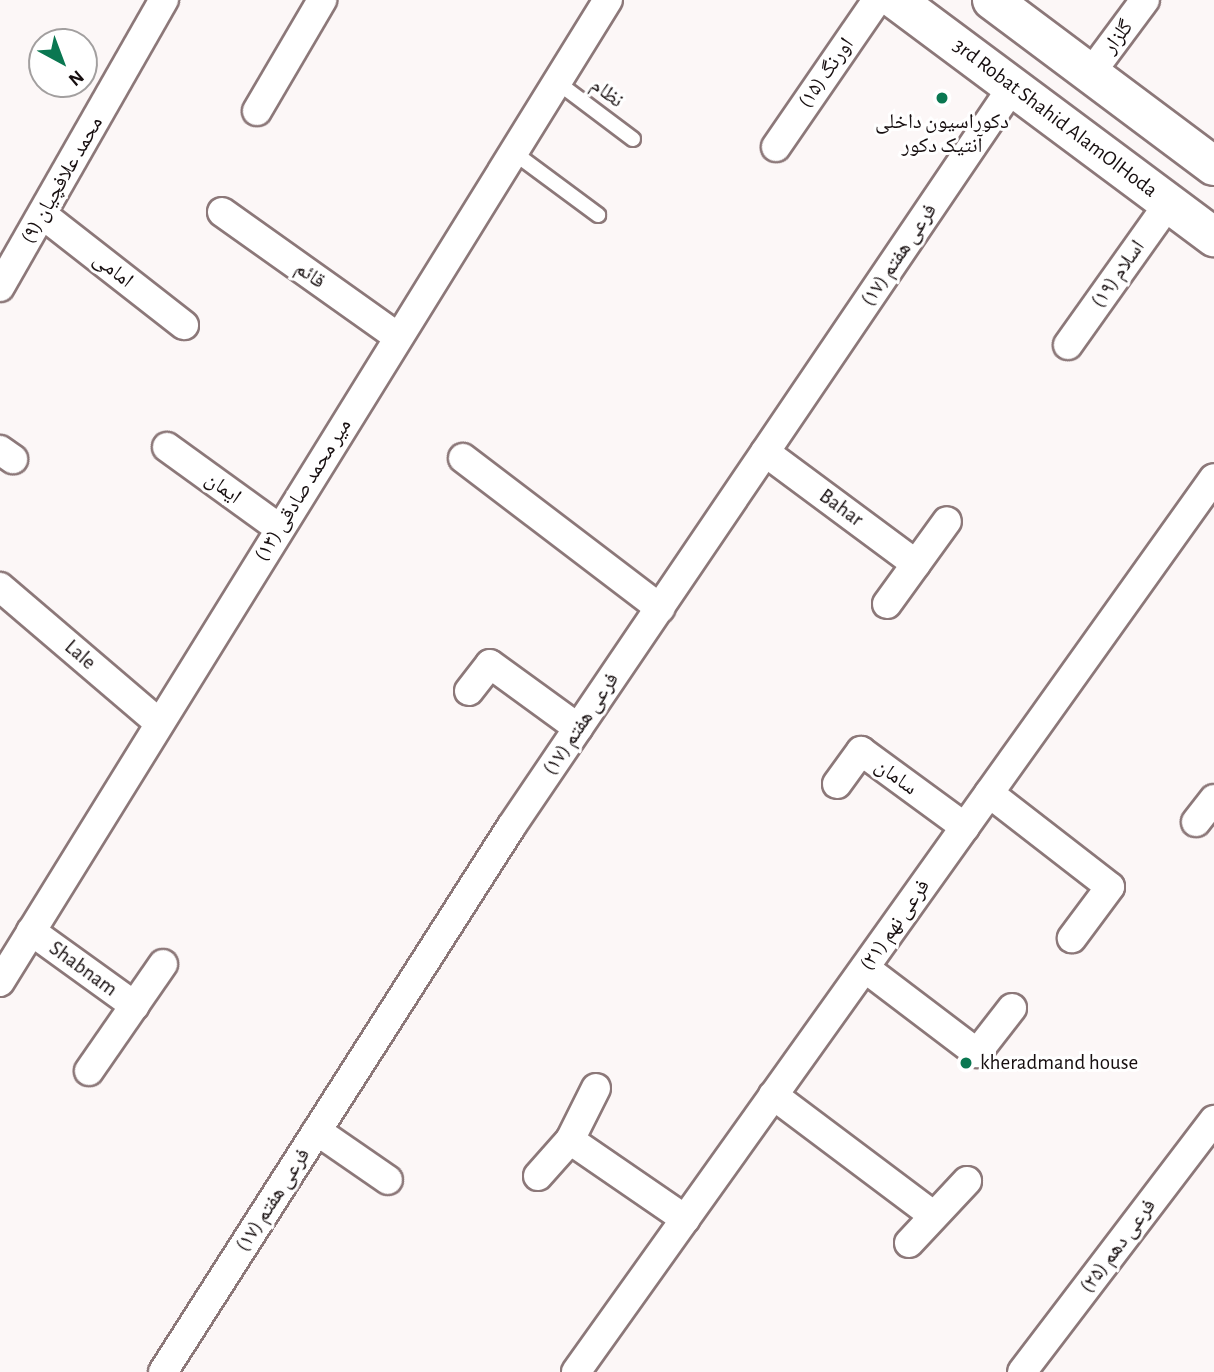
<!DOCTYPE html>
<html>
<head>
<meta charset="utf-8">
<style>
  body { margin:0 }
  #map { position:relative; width:1214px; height:1372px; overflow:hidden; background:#fcf7f7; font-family:"Alegreya Sans","Noto Naskh Arabic",sans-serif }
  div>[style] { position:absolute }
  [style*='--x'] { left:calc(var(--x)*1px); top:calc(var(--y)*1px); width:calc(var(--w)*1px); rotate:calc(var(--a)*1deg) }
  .roads { filter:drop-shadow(2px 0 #8c7879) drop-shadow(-2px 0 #8c7879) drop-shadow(0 2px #8c7879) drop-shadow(0 -2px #8c7879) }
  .lane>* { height:14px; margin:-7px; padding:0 7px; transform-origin:7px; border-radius:7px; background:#fff }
  .street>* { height:28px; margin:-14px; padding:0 14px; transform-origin:14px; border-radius:14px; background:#fff }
  .secondary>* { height:38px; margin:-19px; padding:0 19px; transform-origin:19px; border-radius:19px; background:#fff }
  .dots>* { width:19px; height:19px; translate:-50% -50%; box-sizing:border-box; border:4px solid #fff; border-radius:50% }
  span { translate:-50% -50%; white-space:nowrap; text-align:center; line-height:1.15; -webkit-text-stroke:6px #fff; paint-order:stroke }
  .street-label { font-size:21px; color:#160e0f }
  .poi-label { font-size:21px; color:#160e0f }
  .left { translate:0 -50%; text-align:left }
  .north { position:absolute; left:28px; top:28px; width:70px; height:70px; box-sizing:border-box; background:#fff; border:2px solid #a29f9f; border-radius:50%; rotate:139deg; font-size:19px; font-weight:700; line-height:28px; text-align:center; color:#160e0f }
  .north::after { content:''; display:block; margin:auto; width:24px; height:32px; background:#0a7751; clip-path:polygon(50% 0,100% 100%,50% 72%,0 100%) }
</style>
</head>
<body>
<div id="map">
  <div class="roads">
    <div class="lane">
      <div style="--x:557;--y:82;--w:95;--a:36.9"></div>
      <div style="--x:513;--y:152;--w:106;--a:36.5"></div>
    </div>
    <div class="street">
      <div style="--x:1090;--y:74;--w:92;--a:-53.4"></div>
      <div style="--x:257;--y:111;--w:129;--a:-59.6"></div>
      <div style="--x:776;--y:147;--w:178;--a:-55.5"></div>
      <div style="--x:222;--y:212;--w:216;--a:35.4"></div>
      <div style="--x:43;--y:215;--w:179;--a:38"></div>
      <div style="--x:0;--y:287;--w:331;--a:-60.3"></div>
      <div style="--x:1068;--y:345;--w:174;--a:-54.6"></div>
      <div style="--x:167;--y:447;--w:138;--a:35.9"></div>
      <div style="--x:0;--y:450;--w:16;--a:35"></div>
      <div style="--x:765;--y:452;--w:188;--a:36.6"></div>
      <div style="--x:463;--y:458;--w:248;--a:37.3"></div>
      <div style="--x:0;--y:587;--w:209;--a:40.5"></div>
      <div style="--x:887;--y:604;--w:102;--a:-54.1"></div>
      <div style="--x:469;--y:691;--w:34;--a:-52"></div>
      <div style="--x:490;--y:664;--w:109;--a:36"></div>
      <div style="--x:837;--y:784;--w:41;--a:-54"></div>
      <div style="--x:861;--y:751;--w:129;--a:36.2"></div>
      <div style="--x:989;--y:793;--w:153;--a:37.8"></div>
      <div style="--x:1110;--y:887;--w:64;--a:126.7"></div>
      <div style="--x:1196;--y:822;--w:29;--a:-52"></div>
      <div style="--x:31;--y:931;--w:128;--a:35.8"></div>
      <div style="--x:865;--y:968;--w:141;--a:37.2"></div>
      <div style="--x:977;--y:1053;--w:57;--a:-52.1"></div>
      <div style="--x:0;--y:982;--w:1155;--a:-58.24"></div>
      <div style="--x:89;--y:1071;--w:130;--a:-55.3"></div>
      <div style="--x:773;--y:1095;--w:201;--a:36.9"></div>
      <div style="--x:317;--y:1131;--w:86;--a:34.6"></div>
      <div style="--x:570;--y:1140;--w:140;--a:34.5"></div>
      <div style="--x:538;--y:1176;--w:48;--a:-48.4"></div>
      <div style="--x:570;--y:1140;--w:58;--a:-63.4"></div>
      <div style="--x:909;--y:1243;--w:85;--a:-46.9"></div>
      <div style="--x:163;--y:1372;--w:647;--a:-57.44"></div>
      <div style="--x:511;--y:827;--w:895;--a:-55.88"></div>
      <div style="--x:576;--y:1372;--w:1098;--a:-54.49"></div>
      <div style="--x:1022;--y:1372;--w:317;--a:-52.7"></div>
    </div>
    <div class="secondary">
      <div style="--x:896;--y:0;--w:397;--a:36.7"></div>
      <div style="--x:992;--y:0;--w:277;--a:36.8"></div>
    </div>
  </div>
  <div class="dots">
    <div style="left:942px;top:98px;background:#0a7751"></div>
    <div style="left:966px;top:1063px;background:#0a7751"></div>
  </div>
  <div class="street-label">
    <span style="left:1118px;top:37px;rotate:-53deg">گلزار</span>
    <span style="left:826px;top:73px;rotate:-55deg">اورنگ (۱۵)</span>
    <span style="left:607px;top:93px;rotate:37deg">نظام</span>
    <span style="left:1055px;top:118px;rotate:37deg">3rd Robat Shahid AlamOlHoda</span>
    <span style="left:62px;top:180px;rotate:-60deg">محمد علافچیان (۹)</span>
    <span style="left:899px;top:255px;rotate:-56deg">فرعی هفتم (۱۷)</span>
    <span style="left:113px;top:270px;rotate:38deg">امامی</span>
    <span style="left:1118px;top:274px;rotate:-55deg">اسلام (۱۹)</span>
    <span style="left:310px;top:275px;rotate:35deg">قائم</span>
    <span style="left:223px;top:488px;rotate:36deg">ایمان</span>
    <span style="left:303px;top:490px;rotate:-58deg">میر محمد صادقی (۱۳)</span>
    <span style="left:841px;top:508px;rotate:36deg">Bahar</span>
    <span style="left:80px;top:655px;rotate:41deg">Lale</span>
    <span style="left:581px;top:724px;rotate:-56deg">فرعی هفتم (۱۷)</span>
    <span style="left:896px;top:777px;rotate:36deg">سامان</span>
    <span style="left:895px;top:925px;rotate:-55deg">فرعی نهم (۲۱)</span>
    <span style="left:83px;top:969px;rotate:36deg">Shabnam</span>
    <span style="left:273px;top:1200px;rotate:-57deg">فرعی هفتم (۱۷)</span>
    <span style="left:1118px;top:1246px;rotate:-53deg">فرعی دهم (۲۵)</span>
  </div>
  <div class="poi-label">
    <span style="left:942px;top:134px">دکوراسیون داخلی<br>آنتیک دکور</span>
    <span class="left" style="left:980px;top:1063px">kheradmand house</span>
  </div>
  <div class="north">N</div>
</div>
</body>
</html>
